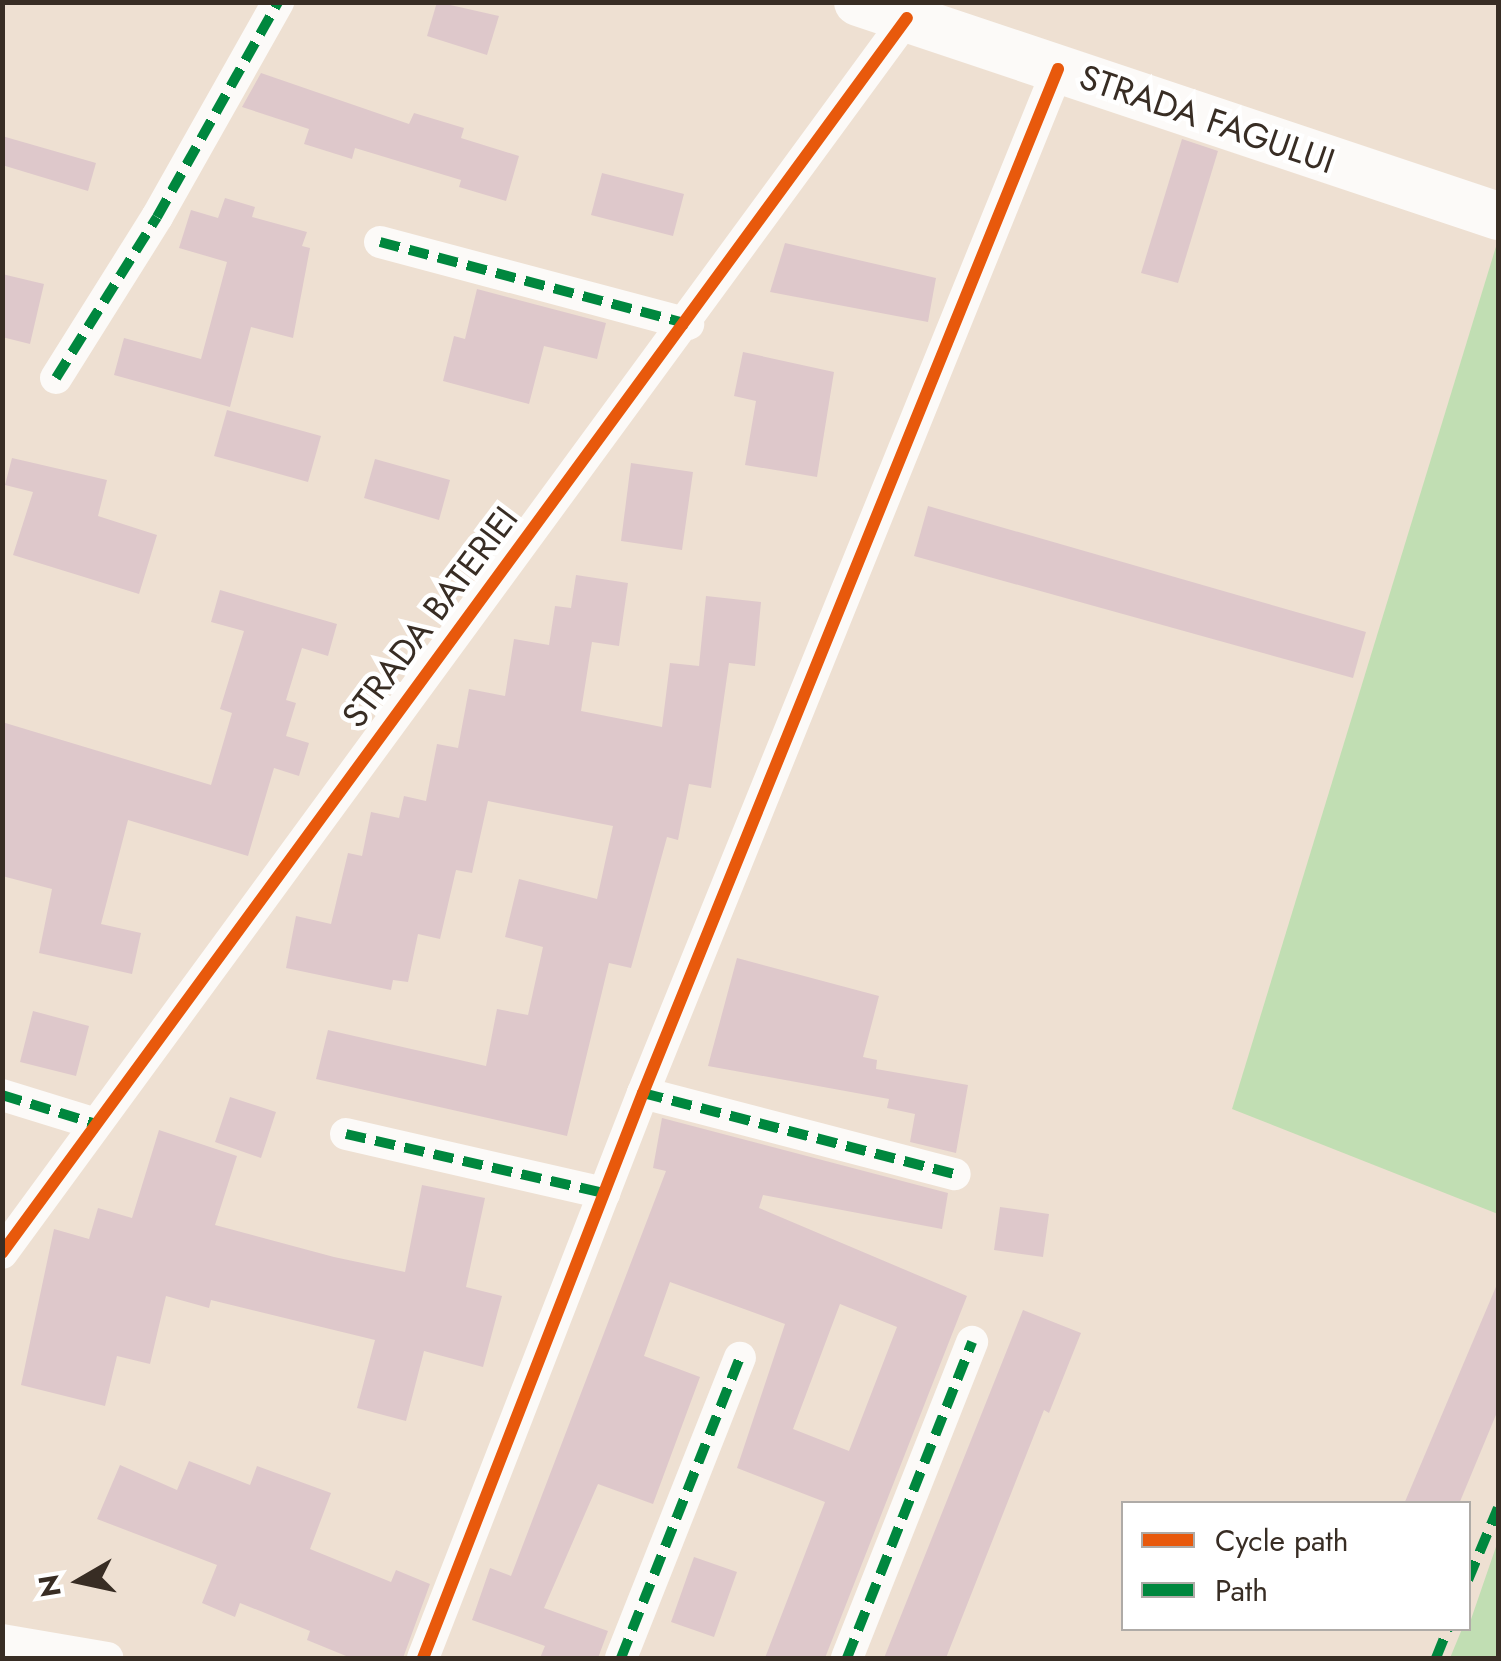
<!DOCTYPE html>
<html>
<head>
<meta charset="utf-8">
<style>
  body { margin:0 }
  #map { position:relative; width:1501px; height:1661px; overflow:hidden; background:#eee0d2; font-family:Jost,sans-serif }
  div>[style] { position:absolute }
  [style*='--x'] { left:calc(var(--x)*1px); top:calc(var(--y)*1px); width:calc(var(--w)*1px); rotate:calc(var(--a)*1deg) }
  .green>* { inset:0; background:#c1deb3 }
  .building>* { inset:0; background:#dec8cb }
  .street>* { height:32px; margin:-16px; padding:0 16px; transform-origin:16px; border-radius:16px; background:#fcfaf8 }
  .secondary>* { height:48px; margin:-24px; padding:0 24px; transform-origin:24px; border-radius:24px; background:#fcfaf8 }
  .quiet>* { height:10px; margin-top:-5px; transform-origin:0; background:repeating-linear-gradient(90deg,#00873e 0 20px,transparent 0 30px) }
  .cycleway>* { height:12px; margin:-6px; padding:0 6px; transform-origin:6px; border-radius:6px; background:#e8590c }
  span { translate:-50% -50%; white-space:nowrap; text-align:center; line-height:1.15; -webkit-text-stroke:9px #fff; paint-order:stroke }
  .street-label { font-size:35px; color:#382d24 }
  .frame { position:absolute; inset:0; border:5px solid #382d24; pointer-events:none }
  .legend { position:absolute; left:1121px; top:1501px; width:350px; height:130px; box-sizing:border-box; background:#fff; border:2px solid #afaba7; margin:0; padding:12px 18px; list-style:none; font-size:30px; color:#382d24 }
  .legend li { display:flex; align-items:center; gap:20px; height:50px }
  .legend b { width:50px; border:2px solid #afaba7 }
  .north { position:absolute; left:30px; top:1531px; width:100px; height:100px; -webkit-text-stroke:8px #fff; paint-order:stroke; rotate:261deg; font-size:28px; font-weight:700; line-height:40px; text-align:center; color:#382d24 }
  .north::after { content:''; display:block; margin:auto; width:35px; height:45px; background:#382d24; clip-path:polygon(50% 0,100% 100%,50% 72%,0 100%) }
</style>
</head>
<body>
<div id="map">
  <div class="green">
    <div style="clip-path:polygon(1498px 240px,1498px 1214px,1232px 1109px)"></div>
    <div style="clip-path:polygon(1498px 1541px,1498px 1658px,1450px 1658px,1462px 1629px,1468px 1628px)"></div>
  </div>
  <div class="building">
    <div style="clip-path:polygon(437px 2px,499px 16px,487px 55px,427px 36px)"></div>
    <div style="clip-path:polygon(261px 73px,409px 124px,414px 113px,464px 128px,461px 138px,519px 156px,506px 201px,459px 187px,461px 180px,355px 148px,352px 159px,304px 144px,309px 129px,242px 107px)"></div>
    <div style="clip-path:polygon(2px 136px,96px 163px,88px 191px,2px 165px)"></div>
    <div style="clip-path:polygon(1182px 139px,1218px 151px,1178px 283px,1141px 273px)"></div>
    <div style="clip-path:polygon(602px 173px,684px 194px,673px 236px,591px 215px)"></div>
    <div style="clip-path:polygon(225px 198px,255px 207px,252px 217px,307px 232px,302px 246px,310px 248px,293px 338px,251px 327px,230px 407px,114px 375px,124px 338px,201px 359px,227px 262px,179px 248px,191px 210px,218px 218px)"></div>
    <div style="clip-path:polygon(785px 243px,936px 278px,928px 322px,770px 292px)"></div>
    <div style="clip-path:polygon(2px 274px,44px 284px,30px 344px,2px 337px)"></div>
    <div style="clip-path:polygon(477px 289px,606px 323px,597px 359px,544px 346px,529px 404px,443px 381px,454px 336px,465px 339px)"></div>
    <div style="clip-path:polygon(743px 352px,834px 372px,817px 477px,745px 465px,756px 401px,734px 396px)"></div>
    <div style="clip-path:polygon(227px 410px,321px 436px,308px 482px,214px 456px)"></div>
    <div style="clip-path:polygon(12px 458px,107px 480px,98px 516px,157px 535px,139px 594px,13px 555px,33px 492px,5px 485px)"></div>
    <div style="clip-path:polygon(375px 459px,450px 480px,439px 520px,364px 498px)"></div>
    <div style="clip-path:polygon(631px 463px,693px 472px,682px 550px,621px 541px)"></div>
    <div style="clip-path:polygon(928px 506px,1366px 632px,1353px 678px,914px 556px)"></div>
    <div style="clip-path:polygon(576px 575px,628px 583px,619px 646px,592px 642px,581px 711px,662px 727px,670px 663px,699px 666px,706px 596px,761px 602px,755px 666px,729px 663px,711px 788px,689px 784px,678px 840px,667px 837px,631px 968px,609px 963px,567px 1136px,316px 1079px,328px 1030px,486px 1066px,497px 1009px,528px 1015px,543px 947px,505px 937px,519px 879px,597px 899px,613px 826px,488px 801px,472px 873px,456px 870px,440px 939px,418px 934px,408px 982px,393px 980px,391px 990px,286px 968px,296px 916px,331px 924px,348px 853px,362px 856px,371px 812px,399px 818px,404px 796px,426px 801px,437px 744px,458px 748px,469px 689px,505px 696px,514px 639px,549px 645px,555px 606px,571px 608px)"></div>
    <div style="clip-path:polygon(220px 590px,337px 624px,328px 656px,302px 648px,286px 700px,296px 703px,286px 736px,309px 743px,299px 776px,274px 768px,248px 856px,128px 820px,101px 924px,141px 933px,132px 974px,39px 953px,52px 889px,2px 876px,2px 722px,211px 785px,232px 713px,220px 709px,244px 631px,211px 622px)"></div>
    <div style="clip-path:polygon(737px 958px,879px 996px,863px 1057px,877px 1060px,876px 1069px,968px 1085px,956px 1153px,910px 1142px,915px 1114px,887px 1108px,889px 1099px,708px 1066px)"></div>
    <div style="clip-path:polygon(33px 1011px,89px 1026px,76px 1076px,20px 1062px)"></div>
    <div style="clip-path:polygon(230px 1097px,276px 1112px,261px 1158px,215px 1142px)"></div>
    <div style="clip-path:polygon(evenodd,662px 1118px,948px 1193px,942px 1229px,763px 1195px,759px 1208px,967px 1296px,825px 1658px,765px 1658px,825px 1502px,737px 1468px,785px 1324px,670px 1282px,644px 1356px,700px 1377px,653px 1504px,598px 1484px,544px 1608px,608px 1631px,598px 1658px,540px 1658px,545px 1646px,472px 1620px,490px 1568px,511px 1576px,666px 1171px,653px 1168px,662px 1118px,840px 1304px,897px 1327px,849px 1451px,793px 1429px,840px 1304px)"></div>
    <div style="clip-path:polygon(159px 1130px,237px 1156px,215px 1225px,334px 1257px,405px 1272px,422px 1185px,485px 1198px,466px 1287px,502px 1296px,483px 1367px,424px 1351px,406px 1421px,357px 1408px,375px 1340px,211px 1300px,209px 1308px,166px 1296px,150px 1364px,117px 1356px,105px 1406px,21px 1385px,54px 1229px,89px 1239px,98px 1208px,132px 1218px)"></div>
    <div style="clip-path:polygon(1000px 1207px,1049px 1214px,1043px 1257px,994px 1250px)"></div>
    <div style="clip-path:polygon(1498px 1282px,1498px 1410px,1459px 1504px,1404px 1504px)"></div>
    <div style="clip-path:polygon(1023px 1310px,1081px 1333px,1049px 1413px,1044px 1410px,946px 1658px,884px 1658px)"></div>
    <div style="clip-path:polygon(189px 1461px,250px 1485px,257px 1466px,331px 1493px,310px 1549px,391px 1582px,396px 1570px,430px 1584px,403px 1658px,351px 1658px,307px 1640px,310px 1631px,240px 1603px,235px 1617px,202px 1603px,217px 1565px,97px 1519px,120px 1465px,177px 1490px)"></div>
    <div style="clip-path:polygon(694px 1557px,737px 1572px,714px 1637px,671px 1622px)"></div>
  </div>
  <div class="street">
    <div style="--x:380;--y:242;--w:319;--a:14.9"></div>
    <div style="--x:56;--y:378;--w:190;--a:-57.9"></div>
    <div style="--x:157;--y:217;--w:247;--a:-60.6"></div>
    <div style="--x:643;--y:1093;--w:322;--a:14.6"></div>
    <div style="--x:2;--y:1095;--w:95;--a:17.1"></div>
    <div style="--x:346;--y:1134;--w:265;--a:12.9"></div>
    <div style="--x:2;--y:1253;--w:1531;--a:-53.77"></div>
    <div style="--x:2;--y:1640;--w:107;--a:9.7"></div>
    <div style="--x:423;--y:1658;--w:606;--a:-68.73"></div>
    <div style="--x:643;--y:1093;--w:1105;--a:-67.94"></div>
    <div style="--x:621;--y:1658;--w:323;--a:-68.4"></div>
    <div style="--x:847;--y:1658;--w:340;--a:-68.4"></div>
  </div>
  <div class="secondary">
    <div style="--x:858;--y:2;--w:675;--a:18.49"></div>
  </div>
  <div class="quiet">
    <div style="--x:380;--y:242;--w:319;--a:14.9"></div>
    <div style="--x:56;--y:378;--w:190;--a:-57.9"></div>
    <div style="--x:157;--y:217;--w:247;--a:-60.6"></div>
    <div style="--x:643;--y:1093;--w:322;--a:14.6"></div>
    <div style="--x:2;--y:1095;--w:95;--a:17.1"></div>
    <div style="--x:346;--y:1134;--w:265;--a:12.9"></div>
    <div style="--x:1468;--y:1580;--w:78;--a:-67.4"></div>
    <div style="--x:621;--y:1658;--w:323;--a:-68.4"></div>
    <div style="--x:847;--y:1658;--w:340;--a:-68.4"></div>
    <div style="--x:1436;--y:1658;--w:32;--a:-68"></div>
  </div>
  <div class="cycleway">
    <div style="--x:2;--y:1253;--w:1531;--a:-53.77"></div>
    <div style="--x:423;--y:1658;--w:606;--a:-68.73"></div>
    <div style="--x:643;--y:1093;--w:1105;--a:-67.94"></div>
  </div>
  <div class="street-label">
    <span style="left:1207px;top:119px;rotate:19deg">STRADA FAGULUI</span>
    <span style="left:430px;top:617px;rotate:-53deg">STRADA BATERIEI</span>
  </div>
  <div class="frame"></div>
  <ul class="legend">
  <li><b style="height:12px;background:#e8590c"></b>Cycle path</li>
  <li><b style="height:12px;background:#00873e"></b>Path</li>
  </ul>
  <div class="north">N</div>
</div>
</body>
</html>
